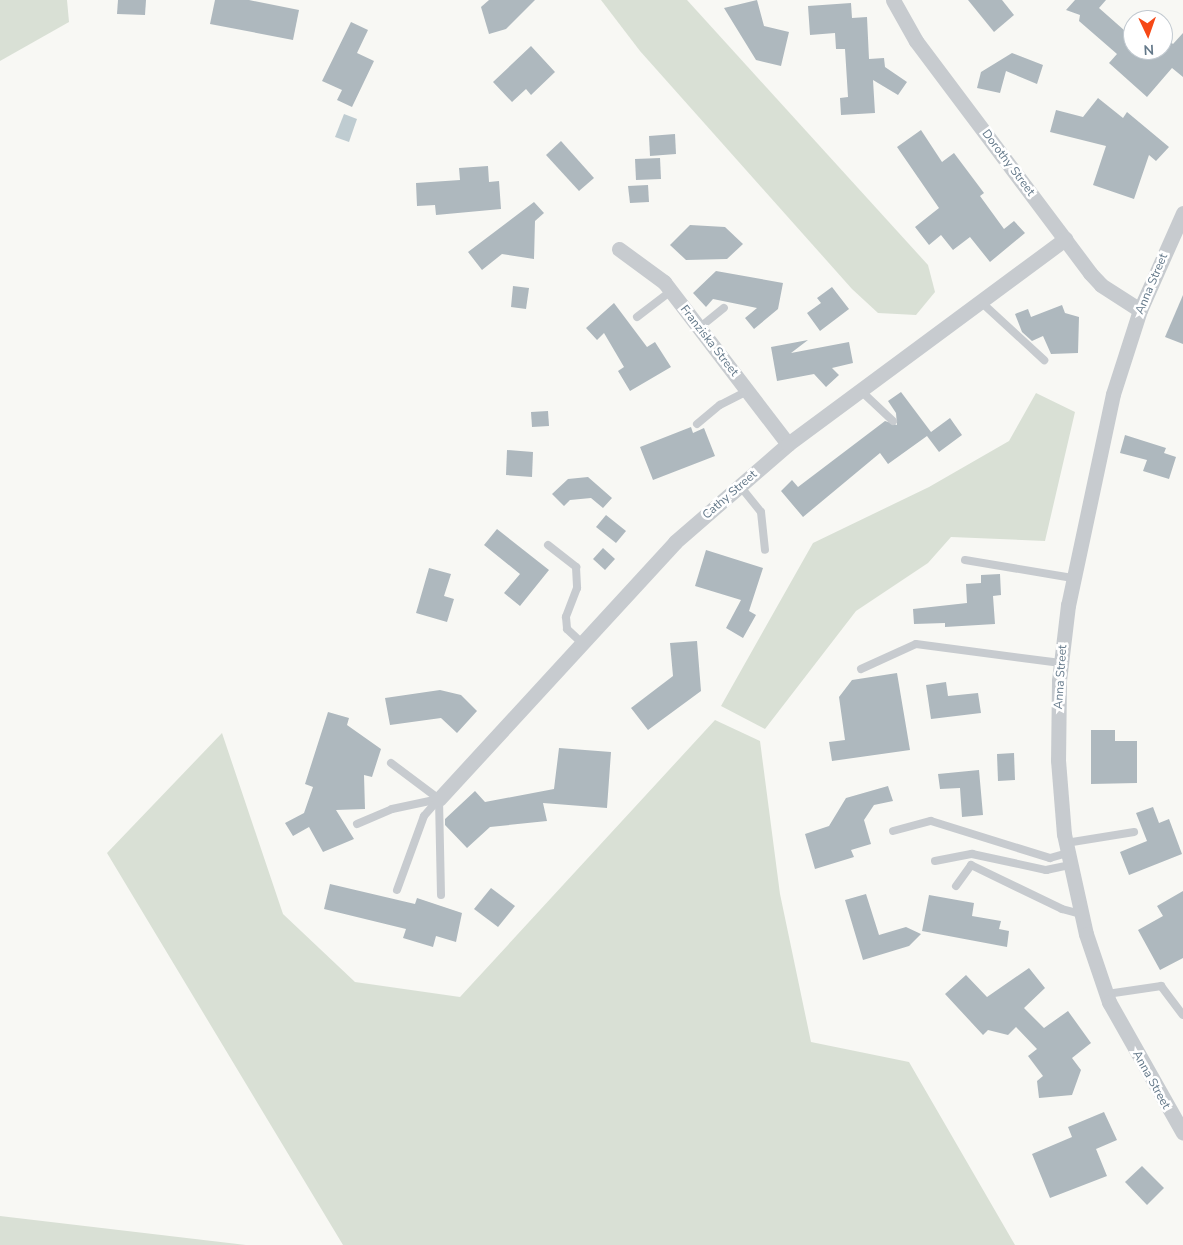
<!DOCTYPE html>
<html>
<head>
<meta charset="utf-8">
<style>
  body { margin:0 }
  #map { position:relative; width:1183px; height:1245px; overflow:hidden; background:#f8f8f4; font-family:"Nunito Sans",sans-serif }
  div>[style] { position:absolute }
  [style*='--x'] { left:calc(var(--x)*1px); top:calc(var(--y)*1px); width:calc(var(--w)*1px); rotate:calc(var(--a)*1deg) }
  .green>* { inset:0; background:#d9e0d5 }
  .water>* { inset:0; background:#bfccd1 }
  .building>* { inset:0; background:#aeb8be }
  .service>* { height:8px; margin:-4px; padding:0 4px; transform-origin:4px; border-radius:4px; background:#c7cbcf }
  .minor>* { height:15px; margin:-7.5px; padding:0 7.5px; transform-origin:7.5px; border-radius:7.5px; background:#c7cbcf }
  span { translate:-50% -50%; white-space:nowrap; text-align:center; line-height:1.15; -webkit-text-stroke:5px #fff; paint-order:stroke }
  .street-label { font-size:12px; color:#637889 }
  .north { position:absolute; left:1123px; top:10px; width:50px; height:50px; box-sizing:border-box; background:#fff; border:1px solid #c1c9d0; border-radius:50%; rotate:177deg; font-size:14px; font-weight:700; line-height:20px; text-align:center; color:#637889 }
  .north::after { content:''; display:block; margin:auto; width:18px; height:22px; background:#f64816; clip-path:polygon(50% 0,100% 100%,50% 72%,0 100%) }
</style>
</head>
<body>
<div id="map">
  <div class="green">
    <div style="clip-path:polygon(0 0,67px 0,69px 22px,0 61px)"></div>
    <div style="clip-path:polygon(601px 0,687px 0,928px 265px,935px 292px,916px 315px,878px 313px,852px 289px,640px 51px)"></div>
    <div style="clip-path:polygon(1036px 393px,1075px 412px,1045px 541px,951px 537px,928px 563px,856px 611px,765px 729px,721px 706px,813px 543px,929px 487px,1009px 441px)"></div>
    <div style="clip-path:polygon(715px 720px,760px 741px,780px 894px,811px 1042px,909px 1062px,1015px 1245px,343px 1245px,107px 853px,222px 733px,283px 914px,355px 982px,460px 997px)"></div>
    <div style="clip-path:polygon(0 1216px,246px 1245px,0 1245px)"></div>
  </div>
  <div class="water">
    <div style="clip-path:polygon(344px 114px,357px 119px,349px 142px,335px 137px)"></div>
  </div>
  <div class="building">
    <div style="clip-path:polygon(118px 0,146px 0,145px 15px,117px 14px)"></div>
    <div style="clip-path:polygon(215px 0,249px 0,299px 10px,293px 40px,210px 24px)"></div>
    <div style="clip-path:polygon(489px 0,535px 0,506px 29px,489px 34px,481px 7px)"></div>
    <div style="clip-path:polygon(757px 0,764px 26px,789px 32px,781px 66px,756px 60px,724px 8px)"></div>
    <div style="clip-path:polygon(968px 0,1002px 0,1014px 15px,994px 32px)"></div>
    <div style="clip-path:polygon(1075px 0,1106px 0,1099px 8px,1133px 38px,1133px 50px,1163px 50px,1163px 35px,1173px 44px,1183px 33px,1183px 77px,1172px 68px,1147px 97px,1109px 63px,1117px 54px,1079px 21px,1080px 15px,1066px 10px)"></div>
    <div style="clip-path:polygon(851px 3px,852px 18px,867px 17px,869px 59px,884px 58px,885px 67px,907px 82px,898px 95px,873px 80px,875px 113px,841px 115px,840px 98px,848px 97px,845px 49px,836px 49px,835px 33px,810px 35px,808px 6px)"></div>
    <div style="clip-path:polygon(351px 22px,368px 30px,357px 53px,374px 61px,352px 107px,337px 100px,342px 90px,322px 81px)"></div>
    <div style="clip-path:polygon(531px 46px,555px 72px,531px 95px,526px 89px,512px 102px,493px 82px)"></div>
    <div style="clip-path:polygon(1012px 53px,1043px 65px,1037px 84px,1006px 71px,1000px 93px,977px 88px,981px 72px)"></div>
    <div style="clip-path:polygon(1098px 98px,1123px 118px,1127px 112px,1169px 147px,1156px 161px,1149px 155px,1134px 199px,1093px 185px,1106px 146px,1050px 132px,1056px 110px,1083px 117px)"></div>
    <div style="clip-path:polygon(921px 130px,942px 162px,954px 153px,984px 193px,980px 196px,1004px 229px,1014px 221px,1025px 233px,990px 262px,970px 237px,953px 250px,941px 235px,929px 245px,915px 227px,939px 208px,897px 147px)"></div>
    <div style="clip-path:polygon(675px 134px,676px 154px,650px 156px,649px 136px)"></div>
    <div style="clip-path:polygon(561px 141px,594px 178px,579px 191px,546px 155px)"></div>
    <div style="clip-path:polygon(660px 158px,661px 179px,636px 180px,635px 159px)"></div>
    <div style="clip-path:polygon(488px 166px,489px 182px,499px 181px,501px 209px,436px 215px,435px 205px,417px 206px,416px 183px,460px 180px,459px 168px)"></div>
    <div style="clip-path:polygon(648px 185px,649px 202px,630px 203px,628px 186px)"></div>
    <div style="clip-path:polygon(534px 202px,544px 213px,535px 221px,534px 259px,502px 254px,482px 270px,468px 252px)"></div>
    <div style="clip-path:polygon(690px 225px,725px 227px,743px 244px,727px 259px,686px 260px,670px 245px)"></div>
    <div style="clip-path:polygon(716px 271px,783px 283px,778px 309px,754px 329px,745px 318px,757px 308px,713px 299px,706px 307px,693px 293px)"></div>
    <div style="clip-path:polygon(513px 286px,529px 288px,526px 309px,511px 307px)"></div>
    <div style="clip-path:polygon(832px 287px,849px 309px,820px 331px,807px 313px,821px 303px,817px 298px)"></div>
    <div style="clip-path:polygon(1183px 295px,1183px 344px,1165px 337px)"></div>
    <div style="clip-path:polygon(614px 303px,647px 347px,655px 342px,671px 367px,630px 391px,618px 371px,624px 367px,604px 333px,597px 340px,586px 328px)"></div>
    <div style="clip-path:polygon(1062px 305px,1065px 313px,1079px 317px,1078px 353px,1051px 354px,1043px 336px,1032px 341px,1022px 332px,1015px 314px,1028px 309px,1031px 317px)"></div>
    <div style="clip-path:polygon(808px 340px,791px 353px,849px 342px,853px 363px,832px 368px,839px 375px,826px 387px,814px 374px,777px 381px,771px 347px)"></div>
    <div style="clip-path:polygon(901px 392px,931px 432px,950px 418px,962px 435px,939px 452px,927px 436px,888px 464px,880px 453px,803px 517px,781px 491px,792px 480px,798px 487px,885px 421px,897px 425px,896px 413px,888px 401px)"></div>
    <div style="clip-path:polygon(548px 411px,549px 426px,532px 427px,531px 412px)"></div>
    <div style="clip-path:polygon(691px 427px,693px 433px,704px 428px,715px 456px,653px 480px,640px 447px)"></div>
    <div style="clip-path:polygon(1125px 435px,1166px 448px,1164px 453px,1176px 457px,1169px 479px,1143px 471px,1147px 460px,1120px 453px)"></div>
    <div style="clip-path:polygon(507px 450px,533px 452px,532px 477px,506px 475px)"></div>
    <div style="clip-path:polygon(588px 477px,612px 498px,603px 508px,591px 498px,570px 500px,564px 506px,552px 494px,568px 479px)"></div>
    <div style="clip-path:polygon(606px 515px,626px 531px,616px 543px,596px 527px)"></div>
    <div style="clip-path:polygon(497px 529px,549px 570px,520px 606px,504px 593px,520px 574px,484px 545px)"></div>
    <div style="clip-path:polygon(603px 548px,615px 559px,605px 570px,593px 559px)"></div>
    <div style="clip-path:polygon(706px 550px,763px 568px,749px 611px,756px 615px,743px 638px,726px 628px,741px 600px,695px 586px)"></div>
    <div style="clip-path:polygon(429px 568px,451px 574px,444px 596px,454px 599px,447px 622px,416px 613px)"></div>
    <div style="clip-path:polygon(1000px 574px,1001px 595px,993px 596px,995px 624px,945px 627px,945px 623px,914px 624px,913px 609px,967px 603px,966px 584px,981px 583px,981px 575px)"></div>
    <div style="clip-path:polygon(697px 641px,701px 691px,648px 730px,631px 708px,673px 676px,670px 643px)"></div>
    <div style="clip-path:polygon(897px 673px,910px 750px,832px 761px,829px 742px,845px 740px,839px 697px,852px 680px)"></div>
    <div style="clip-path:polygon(946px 682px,948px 696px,978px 693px,981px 713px,931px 719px,926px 685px)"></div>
    <div style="clip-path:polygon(440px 690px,461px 695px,477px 711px,457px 733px,441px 718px,390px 725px,385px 698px)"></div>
    <div style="clip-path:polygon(328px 712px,349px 718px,347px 725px,381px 749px,372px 777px,364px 775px,365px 809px,336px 810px,354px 839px,323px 852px,309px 827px,293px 836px,285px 823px,304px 813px,313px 787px,305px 784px)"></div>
    <div style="clip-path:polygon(1091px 730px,1115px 730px,1115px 741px,1137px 741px,1137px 783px,1091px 784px)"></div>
    <div style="clip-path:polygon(559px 748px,611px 752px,607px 808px,543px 803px,547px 821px,490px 827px,467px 848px,445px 825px,445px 819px,475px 791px,485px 802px,554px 789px)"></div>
    <div style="clip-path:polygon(1014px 753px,1015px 780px,998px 781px,997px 754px)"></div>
    <div style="clip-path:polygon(979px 770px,983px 815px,962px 817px,960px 788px,940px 789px,938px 774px)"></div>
    <div style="clip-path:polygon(888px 786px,893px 801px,874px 805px,864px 820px,871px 844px,851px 850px,854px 857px,815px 869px,805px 834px,829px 826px,846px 798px)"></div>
    <div style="clip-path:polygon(1153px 807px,1159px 823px,1169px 819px,1182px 854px,1129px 875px,1120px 852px,1147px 841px,1136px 813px)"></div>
    <div style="clip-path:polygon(330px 884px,415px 904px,417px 898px,462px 913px,456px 942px,436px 936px,433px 947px,403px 938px,406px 929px,324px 909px)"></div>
    <div style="clip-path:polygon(491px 888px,515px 906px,498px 927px,474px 909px)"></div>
    <div style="clip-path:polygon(1183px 891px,1183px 958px,1160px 970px,1138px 930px,1163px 916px,1157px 906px)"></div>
    <div style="clip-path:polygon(866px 894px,879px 935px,906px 927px,921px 934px,909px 946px,863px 960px,845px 900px)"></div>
    <div style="clip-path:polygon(929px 895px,974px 903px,972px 916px,1001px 921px,999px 929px,1009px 931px,1007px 947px,922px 931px)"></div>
    <div style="clip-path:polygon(1029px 968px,1045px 988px,1024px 1008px,1044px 1028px,1068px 1011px,1091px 1043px,1072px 1058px,1081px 1070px,1072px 1095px,1039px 1098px,1037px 1081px,1043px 1076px,1028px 1056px,1037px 1049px,1016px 1027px,1008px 1035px,988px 1030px,983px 1035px,945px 994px,966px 975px,987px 997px)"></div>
    <div style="clip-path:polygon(1104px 1112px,1117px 1140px,1096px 1149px,1107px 1176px,1050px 1198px,1032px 1154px,1072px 1137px,1068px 1127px)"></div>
    <div style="clip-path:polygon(1142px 1166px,1164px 1188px,1147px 1205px,1125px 1182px)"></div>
  </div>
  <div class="service">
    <div style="--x:981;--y:302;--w:86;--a:42.6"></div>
    <div style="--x:637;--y:317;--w:43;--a:-37.4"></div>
    <div style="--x:699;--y:328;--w:32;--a:-39"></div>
    <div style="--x:861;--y:391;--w:44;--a:43.2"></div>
    <div style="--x:697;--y:424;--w:30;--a:-40"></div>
    <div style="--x:720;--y:405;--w:31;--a:-27"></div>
    <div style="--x:740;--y:486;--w:33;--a:51"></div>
    <div style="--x:761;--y:512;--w:38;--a:84"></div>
    <div style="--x:548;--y:545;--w:36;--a:38"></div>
    <div style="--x:576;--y:567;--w:21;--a:87"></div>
    <div style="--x:577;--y:588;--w:31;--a:111"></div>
    <div style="--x:566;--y:617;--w:12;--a:85"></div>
    <div style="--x:567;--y:629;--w:22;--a:43"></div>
    <div style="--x:965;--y:560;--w:109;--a:9.5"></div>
    <div style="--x:861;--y:669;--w:60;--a:-24.4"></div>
    <div style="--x:916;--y:644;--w:146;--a:7.5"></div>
    <div style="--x:391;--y:763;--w:60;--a:36.9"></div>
    <div style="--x:439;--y:799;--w:96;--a:88.8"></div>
    <div style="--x:357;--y:824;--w:38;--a:-23"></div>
    <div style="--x:392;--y:809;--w:48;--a:-12"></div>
    <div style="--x:893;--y:831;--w:39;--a:-15"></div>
    <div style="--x:931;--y:821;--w:125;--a:17.3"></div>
    <div style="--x:1050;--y:858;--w:19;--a:-16"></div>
    <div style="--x:1066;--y:843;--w:69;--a:-9.2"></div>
    <div style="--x:935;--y:861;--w:38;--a:-11"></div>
    <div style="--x:972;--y:854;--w:76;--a:12.2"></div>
    <div style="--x:1046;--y:870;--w:25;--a:-12"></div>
    <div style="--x:956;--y:886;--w:26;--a:-54"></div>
    <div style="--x:971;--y:865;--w:101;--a:25.8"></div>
    <div style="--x:1062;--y:909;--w:20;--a:15"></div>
    <div style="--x:397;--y:890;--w:79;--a:-70"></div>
    <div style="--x:424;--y:816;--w:23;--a:-49"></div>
    <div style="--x:1107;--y:994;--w:55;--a:-8.4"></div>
    <div style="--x:1161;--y:986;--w:36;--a:53"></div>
  </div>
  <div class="minor">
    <div style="--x:893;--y:0;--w:47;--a:60.7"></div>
    <div style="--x:916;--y:41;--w:290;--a:53.1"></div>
    <div style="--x:1090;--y:273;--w:16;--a:47"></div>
    <div style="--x:1101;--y:285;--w:46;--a:32.7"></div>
    <div style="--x:1183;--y:213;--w:106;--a:113.9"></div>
    <div style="--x:1140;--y:310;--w:88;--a:107.8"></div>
    <div style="--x:1113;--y:394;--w:216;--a:102"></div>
    <div style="--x:1068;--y:605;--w:77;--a:96.8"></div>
    <div style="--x:1059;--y:681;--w:79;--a:90.7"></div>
    <div style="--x:1058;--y:760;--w:74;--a:85.4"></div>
    <div style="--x:1064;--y:834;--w:102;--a:77.6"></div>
    <div style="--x:1086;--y:934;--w:72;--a:71.3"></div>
    <div style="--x:1109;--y:1002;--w:150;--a:60.5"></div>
    <div style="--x:619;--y:249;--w:56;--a:36.3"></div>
    <div style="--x:664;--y:282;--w:204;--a:52.6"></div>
    <div style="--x:439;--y:799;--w:349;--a:-47.4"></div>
    <div style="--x:675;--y:542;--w:150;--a:-40.9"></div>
    <div style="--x:788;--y:444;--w:345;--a:-36.5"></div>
  </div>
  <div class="street-label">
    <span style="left:1008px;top:163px;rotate:53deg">Dorothy Street</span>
    <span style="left:1152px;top:284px;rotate:-67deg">Anna Street</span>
    <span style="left:709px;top:341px;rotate:52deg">Franziska Street</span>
    <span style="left:730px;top:495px;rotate:-41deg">Cathy Street</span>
    <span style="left:1061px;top:677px;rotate:-86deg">Anna Street</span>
    <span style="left:1151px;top:1080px;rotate:61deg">Anna Street</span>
  </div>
  <div class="north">N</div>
</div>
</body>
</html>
